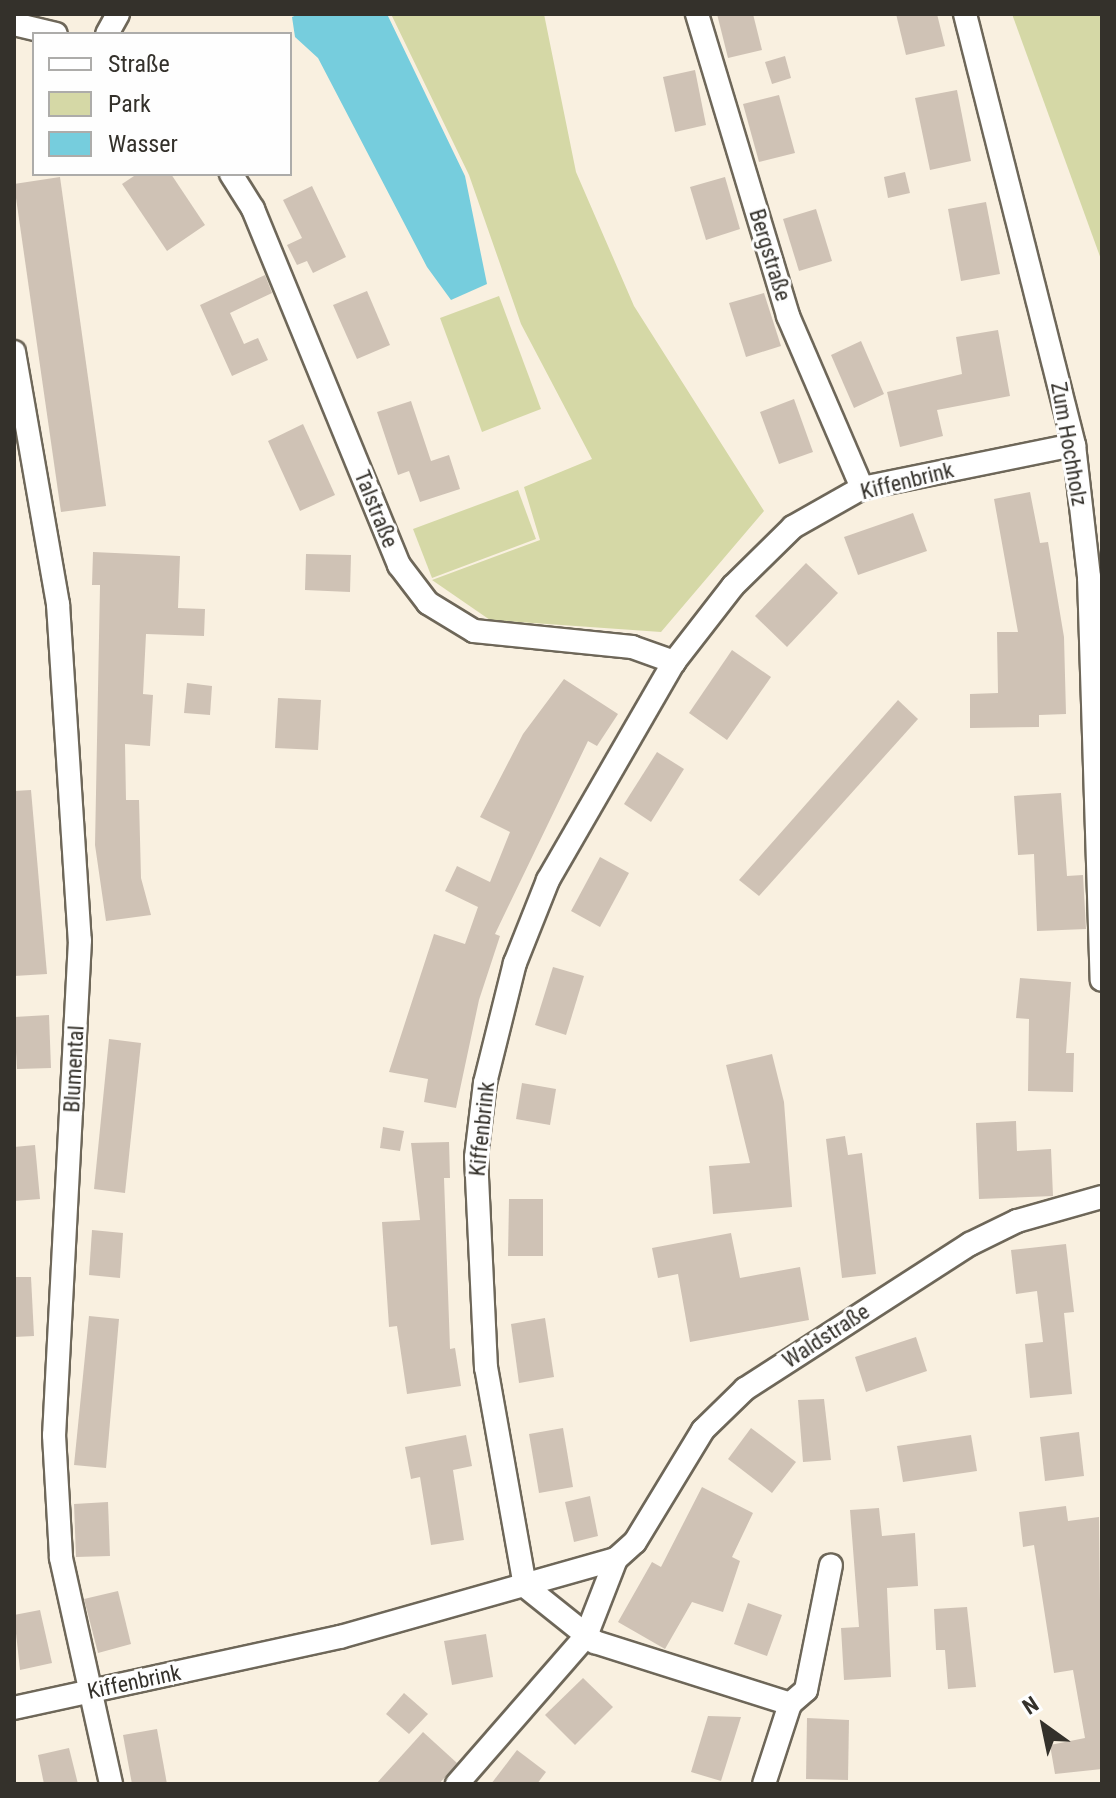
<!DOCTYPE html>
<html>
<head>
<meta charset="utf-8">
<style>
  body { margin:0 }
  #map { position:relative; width:1116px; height:1798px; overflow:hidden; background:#f9f0e0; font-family:"Roboto Condensed",sans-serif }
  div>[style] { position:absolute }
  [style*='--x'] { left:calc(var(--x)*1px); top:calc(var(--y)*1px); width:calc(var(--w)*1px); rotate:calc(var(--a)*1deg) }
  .green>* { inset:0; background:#d5d8a6 }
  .water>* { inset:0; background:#76cddd }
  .building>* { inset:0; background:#cfc2b5 }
  .roads { filter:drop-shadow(2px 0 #6e6759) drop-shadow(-2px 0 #6e6759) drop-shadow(0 2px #6e6759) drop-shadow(0 -2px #6e6759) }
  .minor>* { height:22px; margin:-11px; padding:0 11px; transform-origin:11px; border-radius:11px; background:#fff }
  span { translate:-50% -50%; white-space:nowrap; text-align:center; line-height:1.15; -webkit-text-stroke:6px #fefefe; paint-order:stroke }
  .street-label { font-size:22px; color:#34312b }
  .frame { position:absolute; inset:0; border:16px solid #34312b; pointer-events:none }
  .legend { position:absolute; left:32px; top:32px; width:260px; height:144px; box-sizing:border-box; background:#fefefe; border:2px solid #adacaa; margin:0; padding:10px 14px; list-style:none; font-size:24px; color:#34312b }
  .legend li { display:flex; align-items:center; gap:16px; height:40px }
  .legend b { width:40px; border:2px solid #adacaa }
  .north { position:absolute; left:1004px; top:1686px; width:80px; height:80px; -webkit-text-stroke:6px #fefefe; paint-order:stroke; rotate:327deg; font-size:22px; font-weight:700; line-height:32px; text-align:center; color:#34312b }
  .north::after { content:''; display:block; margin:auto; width:28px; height:36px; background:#34312b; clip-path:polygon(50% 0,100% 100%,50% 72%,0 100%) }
</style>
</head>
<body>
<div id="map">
  <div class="green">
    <div style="clip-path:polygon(391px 14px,544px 14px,576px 172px,634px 306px,764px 511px,661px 632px,490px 620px,432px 580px,540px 540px,524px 487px,592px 459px,521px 324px,469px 175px)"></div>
    <div style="clip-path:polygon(1012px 14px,1102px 14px,1102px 262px)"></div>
    <div style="clip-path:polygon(499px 296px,541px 409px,482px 432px,440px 318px)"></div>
    <div style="clip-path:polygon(518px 490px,536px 539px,432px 578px,413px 529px)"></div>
  </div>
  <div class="water">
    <div style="clip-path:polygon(299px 14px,387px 14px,465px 176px,487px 284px,451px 300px,427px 267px,318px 58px,295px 37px,292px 17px)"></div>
  </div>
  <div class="building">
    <div style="clip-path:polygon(717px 14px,753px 14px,762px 50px,728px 58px)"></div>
    <div style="clip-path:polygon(896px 14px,937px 14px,945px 46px,906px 55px)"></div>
    <div style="clip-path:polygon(785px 56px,791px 78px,772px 84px,765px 62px)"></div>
    <div style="clip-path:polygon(695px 70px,706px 125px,675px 132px,663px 77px)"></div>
    <div style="clip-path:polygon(957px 90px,971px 161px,930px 170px,915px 98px)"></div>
    <div style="clip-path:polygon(779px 95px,795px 153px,759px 162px,743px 104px)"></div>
    <div style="clip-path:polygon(905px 172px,910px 193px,888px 198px,884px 177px)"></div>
    <div style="clip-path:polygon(137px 174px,171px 174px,205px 225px,167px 251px,122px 184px)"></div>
    <div style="clip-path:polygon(60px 177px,106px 506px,61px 512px,14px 184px)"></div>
    <div style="clip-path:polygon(725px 177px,740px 229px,706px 240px,690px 187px)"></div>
    <div style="clip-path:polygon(312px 186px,346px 257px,313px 273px,307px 261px,297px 265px,287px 245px,302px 238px,283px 200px)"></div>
    <div style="clip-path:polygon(986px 202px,1000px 274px,961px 281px,948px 209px)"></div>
    <div style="clip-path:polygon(816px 209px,832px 261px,799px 271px,783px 219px)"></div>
    <div style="clip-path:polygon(265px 275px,272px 293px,230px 313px,244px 344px,258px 338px,268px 360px,232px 376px,200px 305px)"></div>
    <div style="clip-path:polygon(367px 291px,390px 345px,357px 359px,333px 305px)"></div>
    <div style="clip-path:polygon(764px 293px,781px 346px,746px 357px,729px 303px)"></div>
    <div style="clip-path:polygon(998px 330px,1010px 396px,937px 410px,943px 436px,900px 447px,887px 392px,962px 374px,956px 337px)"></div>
    <div style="clip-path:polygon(861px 341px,884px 394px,854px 408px,831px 355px)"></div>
    <div style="clip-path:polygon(794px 399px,813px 452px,779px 464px,760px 412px)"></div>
    <div style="clip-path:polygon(411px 401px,431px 461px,449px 455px,460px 489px,420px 502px,409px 471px,398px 475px,377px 412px)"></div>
    <div style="clip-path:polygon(303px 424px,335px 495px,300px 511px,268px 441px)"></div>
    <div style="clip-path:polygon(1030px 492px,1040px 543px,1048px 542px,1064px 637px,1066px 714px,1039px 715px,1039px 727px,970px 728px,970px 694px,998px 693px,997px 632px,1018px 632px,994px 499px)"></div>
    <div style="clip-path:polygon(913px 513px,927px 551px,858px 575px,844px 537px)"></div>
    <div style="clip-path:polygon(93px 552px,180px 556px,178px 608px,205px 609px,204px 636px,146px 634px,143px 694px,153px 695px,150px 746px,125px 744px,126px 800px,139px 800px,141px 878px,151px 915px,106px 921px,95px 845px,100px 585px,92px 585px)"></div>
    <div style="clip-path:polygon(306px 554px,351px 555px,350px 592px,305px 590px)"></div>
    <div style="clip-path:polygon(806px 563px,838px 593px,787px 647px,755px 616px)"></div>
    <div style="clip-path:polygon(732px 650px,771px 677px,727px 740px,689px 713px)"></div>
    <div style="clip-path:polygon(564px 679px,618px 714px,597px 746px,588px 741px,495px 934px,500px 936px,479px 1000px,456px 1108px,424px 1102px,428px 1079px,389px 1072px,434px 934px,465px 944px,478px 907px,445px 891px,457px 866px,490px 882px,510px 832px,480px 817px,523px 734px)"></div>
    <div style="clip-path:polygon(187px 683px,212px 686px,210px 715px,184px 713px)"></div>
    <div style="clip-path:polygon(278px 698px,321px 700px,318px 750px,275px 748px)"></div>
    <div style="clip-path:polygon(898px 700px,918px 719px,759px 896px,739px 880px)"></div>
    <div style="clip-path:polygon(657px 752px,684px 769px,651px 822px,624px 804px)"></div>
    <div style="clip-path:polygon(31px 790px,47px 974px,14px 976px,14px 791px)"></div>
    <div style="clip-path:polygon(1061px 793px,1067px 876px,1083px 875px,1086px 929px,1037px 931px,1034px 854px,1018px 855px,1014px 796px)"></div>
    <div style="clip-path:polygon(600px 857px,629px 873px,600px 927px,571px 911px)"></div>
    <div style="clip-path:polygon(553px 967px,584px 976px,566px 1035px,535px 1025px)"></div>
    <div style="clip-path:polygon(1020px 978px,1071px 982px,1066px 1053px,1074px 1053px,1073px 1092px,1028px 1091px,1029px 1019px,1016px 1018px)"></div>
    <div style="clip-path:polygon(49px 1015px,51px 1068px,17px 1069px,14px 1017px)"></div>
    <div style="clip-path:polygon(109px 1039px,141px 1043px,125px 1193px,94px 1189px)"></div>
    <div style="clip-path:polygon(772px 1054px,784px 1102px,792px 1207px,713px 1214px,709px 1166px,750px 1163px,726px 1065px)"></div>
    <div style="clip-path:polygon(522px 1083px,556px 1089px,550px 1125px,516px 1119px)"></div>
    <div style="clip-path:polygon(1016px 1121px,1017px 1151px,1051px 1149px,1053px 1196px,979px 1199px,976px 1123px)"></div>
    <div style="clip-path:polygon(383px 1127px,404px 1131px,400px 1151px,380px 1148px)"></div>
    <div style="clip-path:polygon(845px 1136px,848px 1155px,862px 1153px,876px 1274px,842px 1278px,826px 1139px)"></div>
    <div style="clip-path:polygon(449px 1142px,450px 1178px,444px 1178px,450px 1349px,455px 1348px,461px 1386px,407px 1394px,397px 1326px,389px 1327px,382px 1222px,420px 1220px,411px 1143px)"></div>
    <div style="clip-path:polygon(35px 1145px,40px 1199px,14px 1201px,14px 1147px)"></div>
    <div style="clip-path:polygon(509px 1199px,543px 1199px,543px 1256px,508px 1256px)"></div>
    <div style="clip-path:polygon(92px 1230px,123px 1233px,120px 1278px,89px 1275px)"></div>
    <div style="clip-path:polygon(731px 1233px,740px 1278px,800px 1267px,809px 1320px,690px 1342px,678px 1274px,658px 1278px,652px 1248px)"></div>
    <div style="clip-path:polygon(1066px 1244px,1074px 1312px,1064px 1313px,1072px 1394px,1030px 1398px,1025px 1344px,1043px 1342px,1037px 1291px,1016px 1294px,1011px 1250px)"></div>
    <div style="clip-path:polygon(14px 1277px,31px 1277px,34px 1336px,14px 1337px)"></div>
    <div style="clip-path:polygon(89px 1316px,119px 1319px,106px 1468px,74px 1465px)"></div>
    <div style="clip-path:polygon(545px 1318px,554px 1377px,519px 1383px,511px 1324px)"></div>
    <div style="clip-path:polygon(916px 1337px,927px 1371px,866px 1392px,855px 1357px)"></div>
    <div style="clip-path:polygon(824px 1399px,831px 1460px,803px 1462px,798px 1400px)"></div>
    <div style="clip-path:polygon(563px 1428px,573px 1487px,539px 1493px,529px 1434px)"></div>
    <div style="clip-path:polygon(751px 1428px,796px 1462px,772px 1493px,728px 1459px)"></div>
    <div style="clip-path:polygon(1079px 1432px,1084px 1476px,1045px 1481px,1040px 1437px)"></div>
    <div style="clip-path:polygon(466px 1435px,472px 1466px,453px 1470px,464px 1540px,431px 1545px,420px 1477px,411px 1479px,405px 1447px)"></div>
    <div style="clip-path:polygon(971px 1435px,977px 1471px,903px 1482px,897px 1446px)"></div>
    <div style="clip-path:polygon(702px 1487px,753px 1513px,732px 1557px,740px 1561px,723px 1612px,692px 1602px,665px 1649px,618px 1622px,652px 1562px,661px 1567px)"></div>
    <div style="clip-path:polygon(590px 1496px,598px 1536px,574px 1542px,565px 1502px)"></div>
    <div style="clip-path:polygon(108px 1502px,110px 1556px,76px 1557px,74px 1504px)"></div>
    <div style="clip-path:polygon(1066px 1506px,1068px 1521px,1099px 1517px,1102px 1769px,1055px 1774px,1050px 1745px,1085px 1738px,1073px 1670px,1054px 1673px,1034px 1545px,1023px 1547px,1019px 1512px)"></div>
    <div style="clip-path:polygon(879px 1508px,882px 1536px,915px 1533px,918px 1586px,887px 1588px,891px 1677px,844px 1680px,841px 1628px,859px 1627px,850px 1510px)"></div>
    <div style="clip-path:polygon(118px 1591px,131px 1644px,98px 1653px,84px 1599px)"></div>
    <div style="clip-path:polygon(748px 1603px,782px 1615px,767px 1656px,734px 1644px)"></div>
    <div style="clip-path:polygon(967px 1607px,976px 1687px,948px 1689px,945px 1650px,936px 1650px,934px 1609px)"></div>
    <div style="clip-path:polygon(40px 1610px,52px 1663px,20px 1670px,14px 1615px)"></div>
    <div style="clip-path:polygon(486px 1634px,493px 1677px,452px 1685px,444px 1641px)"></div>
    <div style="clip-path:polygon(583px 1678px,613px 1707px,575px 1745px,545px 1715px)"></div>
    <div style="clip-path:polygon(404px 1693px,428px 1714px,409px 1734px,386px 1714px)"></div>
    <div style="clip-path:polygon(708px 1716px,741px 1717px,721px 1781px,691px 1772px)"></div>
    <div style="clip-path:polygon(807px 1718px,849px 1720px,848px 1780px,806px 1779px)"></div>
    <div style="clip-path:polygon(157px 1729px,167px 1784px,132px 1784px,123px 1735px)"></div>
    <div style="clip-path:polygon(423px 1732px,457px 1763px,439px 1784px,376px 1784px)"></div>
    <div style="clip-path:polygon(69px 1748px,78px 1784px,44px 1784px,38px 1755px)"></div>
    <div style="clip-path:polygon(517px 1750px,546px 1772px,537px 1784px,491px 1784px)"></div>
  </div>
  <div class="roads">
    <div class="minor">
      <div style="--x:697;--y:14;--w:315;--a:73.2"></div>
      <div style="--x:788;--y:316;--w:187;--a:66.7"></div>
      <div style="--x:965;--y:14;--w:445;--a:75.8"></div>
      <div style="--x:1074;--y:445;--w:133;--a:83.5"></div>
      <div style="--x:1089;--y:577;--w:403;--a:88.2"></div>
      <div style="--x:14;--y:24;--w:43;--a:13.4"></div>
      <div style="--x:107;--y:34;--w:23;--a:-61"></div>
      <div style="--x:231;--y:174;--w:41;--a:57.8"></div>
      <div style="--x:253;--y:209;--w:385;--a:67.7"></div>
      <div style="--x:399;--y:565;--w:48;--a:52.7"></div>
      <div style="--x:428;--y:603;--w:54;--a:31.3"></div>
      <div style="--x:474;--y:631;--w:159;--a:5.8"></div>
      <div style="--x:632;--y:647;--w:45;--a:19.7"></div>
      <div style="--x:14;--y:352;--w:256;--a:80.1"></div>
      <div style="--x:58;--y:604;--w:337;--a:86.3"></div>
      <div style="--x:80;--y:940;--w:496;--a:93"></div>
      <div style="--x:54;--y:1435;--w:123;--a:86.7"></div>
      <div style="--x:61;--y:1558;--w:231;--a:77.5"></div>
      <div style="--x:525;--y:1586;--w:221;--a:-100.1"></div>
      <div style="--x:486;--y:1368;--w:211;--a:-92.7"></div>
      <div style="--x:476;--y:1157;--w:75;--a:-83.1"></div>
      <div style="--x:485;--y:1083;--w:124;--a:-76"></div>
      <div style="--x:515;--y:963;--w:89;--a:-68.3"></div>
      <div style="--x:548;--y:880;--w:252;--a:-60"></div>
      <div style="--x:674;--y:662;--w:96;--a:-52.2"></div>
      <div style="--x:733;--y:586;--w:84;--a:-44.5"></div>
      <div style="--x:793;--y:527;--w:79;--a:-29.5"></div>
      <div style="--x:862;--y:488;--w:216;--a:-11.5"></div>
      <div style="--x:525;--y:1586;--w:90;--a:38.7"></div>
      <div style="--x:595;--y:1642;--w:205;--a:17.6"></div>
      <div style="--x:790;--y:1704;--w:84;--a:108"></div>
      <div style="--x:790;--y:1704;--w:21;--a:-41"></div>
      <div style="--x:806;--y:1690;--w:127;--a:-78.7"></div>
      <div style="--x:14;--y:1708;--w:334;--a:-12.3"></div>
      <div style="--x:340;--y:1637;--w:287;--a:-15.8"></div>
      <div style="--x:616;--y:1559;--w:25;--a:-42"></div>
      <div style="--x:635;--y:1542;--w:131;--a:-58.7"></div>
      <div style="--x:703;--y:1430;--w:59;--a:-44.3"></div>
      <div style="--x:745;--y:1389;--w:268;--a:-32.8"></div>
      <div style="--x:970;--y:1244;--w:52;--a:-26.1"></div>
      <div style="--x:1017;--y:1221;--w:88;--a:-15.8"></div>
      <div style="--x:457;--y:1784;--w:196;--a:-48.9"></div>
      <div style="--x:586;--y:1636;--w:83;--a:-68.7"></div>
    </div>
  </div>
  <div class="street-label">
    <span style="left:770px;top:255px;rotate:73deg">Bergstraße</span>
    <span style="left:1069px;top:444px;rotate:80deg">Zum Hochholz</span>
    <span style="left:907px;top:481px;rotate:-14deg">Kiffenbrink</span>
    <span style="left:376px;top:509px;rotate:68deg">Talstraße</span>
    <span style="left:74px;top:1069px;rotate:-87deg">Blumental</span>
    <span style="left:482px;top:1129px;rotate:-84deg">Kiffenbrink</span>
    <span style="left:826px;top:1336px;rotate:-33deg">Waldstraße</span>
    <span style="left:134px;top:1682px;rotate:-12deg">Kiffenbrink</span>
  </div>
  <div class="frame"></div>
  <ul class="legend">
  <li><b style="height:10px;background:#fff"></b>Straße</li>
  <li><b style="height:22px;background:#d5d8a6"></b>Park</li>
  <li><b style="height:22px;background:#76cddd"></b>Wasser</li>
  </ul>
  <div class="north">N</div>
</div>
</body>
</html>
